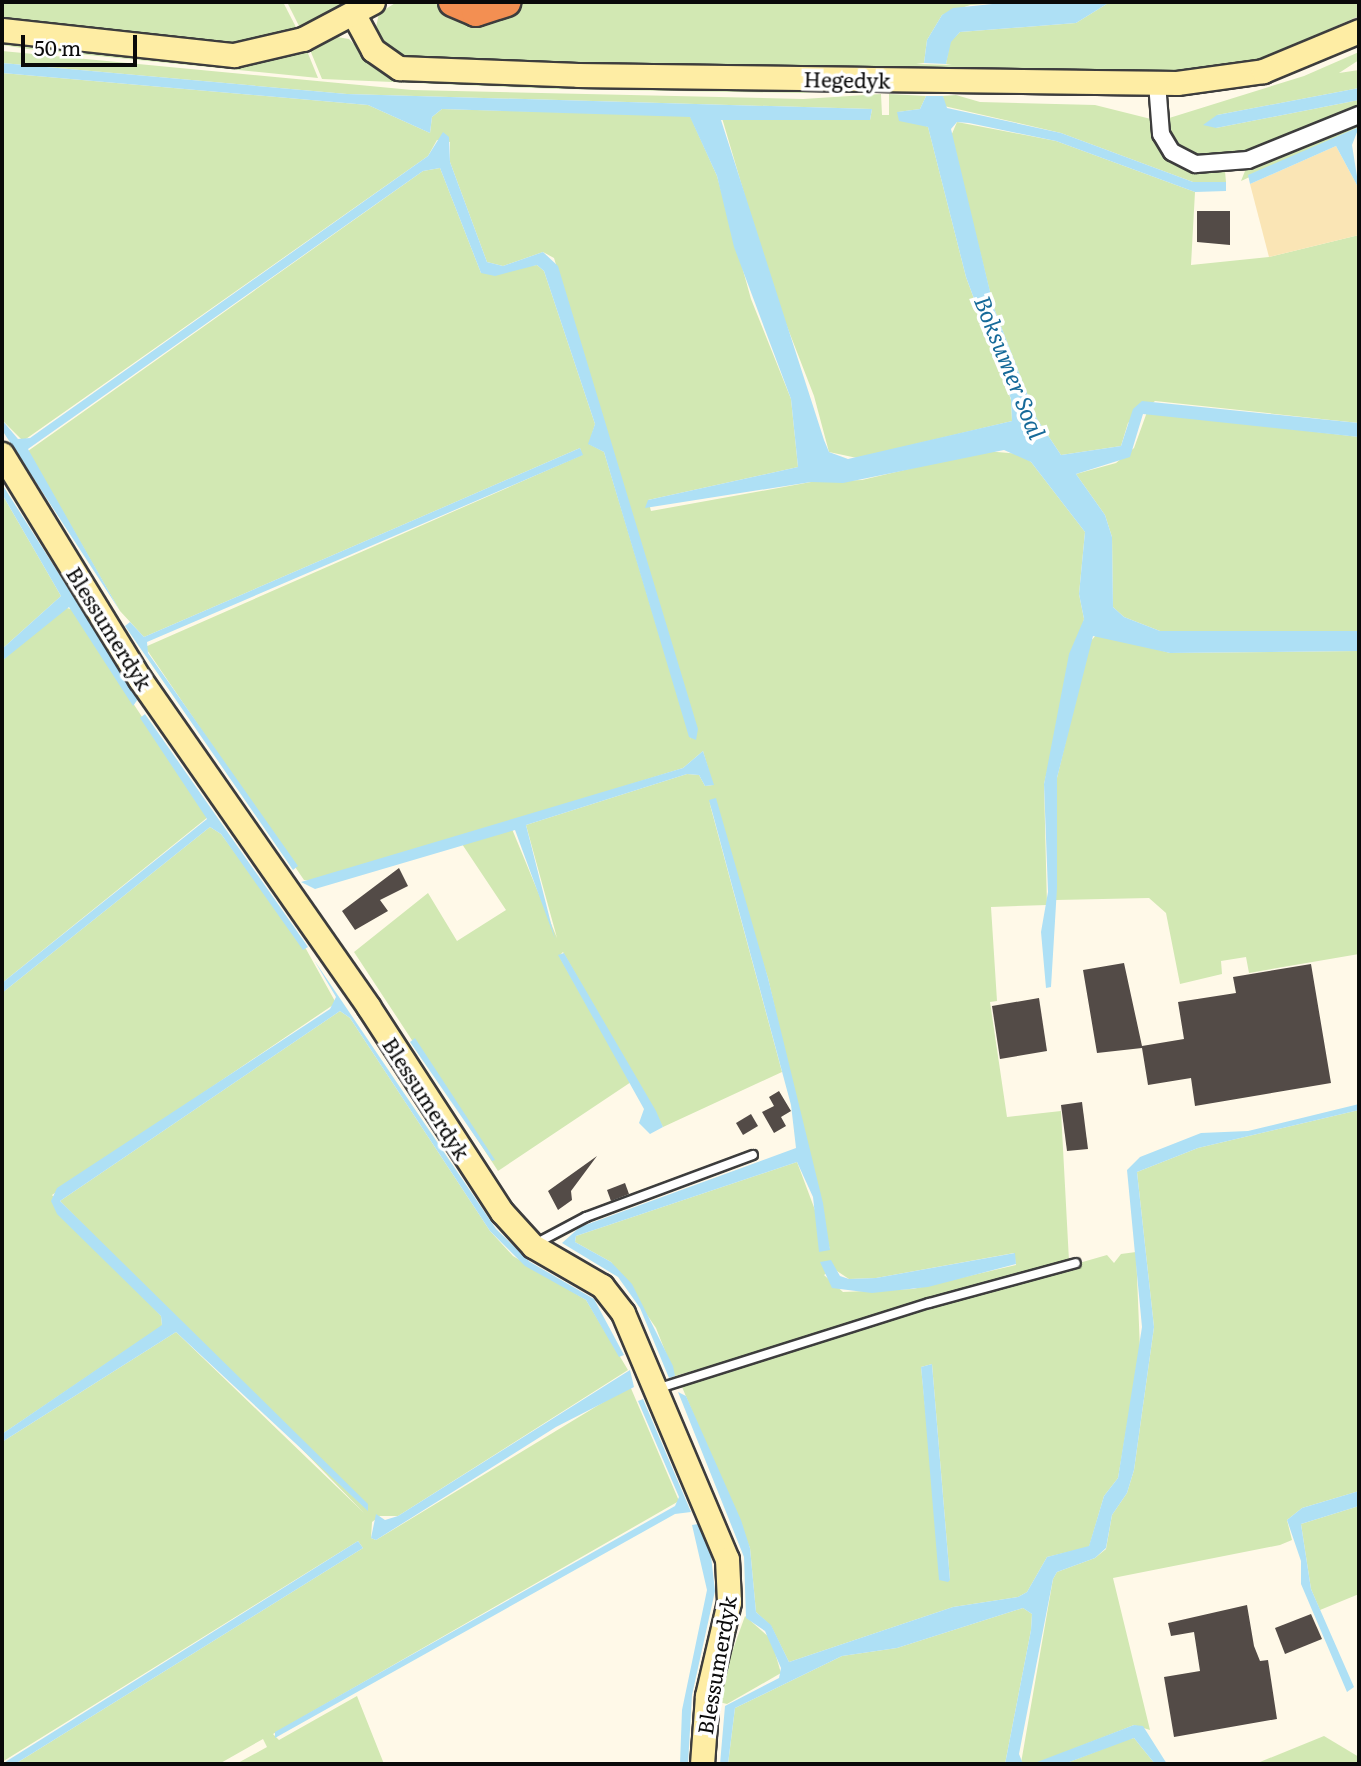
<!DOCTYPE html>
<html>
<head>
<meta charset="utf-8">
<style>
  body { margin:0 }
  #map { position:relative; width:1361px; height:1766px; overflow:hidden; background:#fff9e8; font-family:Literata,serif }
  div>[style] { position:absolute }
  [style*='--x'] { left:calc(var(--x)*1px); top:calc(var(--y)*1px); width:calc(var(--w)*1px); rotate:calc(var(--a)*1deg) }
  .green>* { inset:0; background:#d2e8b3 }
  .sand>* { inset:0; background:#fae5b5 }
  .water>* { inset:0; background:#aee0f5 }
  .building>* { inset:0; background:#534b47 }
  .roads { filter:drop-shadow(2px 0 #3d3d3d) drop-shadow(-2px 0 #3d3d3d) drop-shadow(0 2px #3d3d3d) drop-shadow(0 -2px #3d3d3d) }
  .lane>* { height:8px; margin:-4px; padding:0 4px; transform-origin:4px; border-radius:4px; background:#fff }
  .street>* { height:16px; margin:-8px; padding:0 8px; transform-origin:8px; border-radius:8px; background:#fff }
  .secondary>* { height:23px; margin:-11.5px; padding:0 11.5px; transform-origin:11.5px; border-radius:11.5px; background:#feeda4 }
  .highway>* { height:28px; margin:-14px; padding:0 14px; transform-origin:14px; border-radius:14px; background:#f38f52 }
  span { translate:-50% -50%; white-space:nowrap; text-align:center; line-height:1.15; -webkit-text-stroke:7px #fff; paint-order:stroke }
  .street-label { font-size:21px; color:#0a0a0a }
  .water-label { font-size:23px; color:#166a99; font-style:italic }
  .frame { position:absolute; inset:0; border:4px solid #0a0a0a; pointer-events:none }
  .scale { position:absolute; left:21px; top:35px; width:116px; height:32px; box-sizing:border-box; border:4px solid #0a0a0a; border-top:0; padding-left:9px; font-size:21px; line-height:24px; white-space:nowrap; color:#0a0a0a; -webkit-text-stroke:5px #fff; paint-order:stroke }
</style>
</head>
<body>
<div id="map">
  <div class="green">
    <div style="clip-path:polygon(2px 2px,283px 2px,299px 33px,249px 45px,2px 23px)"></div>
    <div style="clip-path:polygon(287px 2px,357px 2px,302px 32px)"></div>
    <div style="clip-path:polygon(397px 2px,1012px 2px,970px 5px,942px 15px,927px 40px,924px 63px,916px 64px,952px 65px,946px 64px,950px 42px,960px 32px,1076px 23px,1110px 2px,1359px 2px,1359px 16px,1255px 62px,1194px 72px,939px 73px,408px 60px,384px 48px,375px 32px,379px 13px)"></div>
    <div style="clip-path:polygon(331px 36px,349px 39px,375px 66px,393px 75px,864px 88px,802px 93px,557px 89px,322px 79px,308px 45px)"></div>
    <div style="clip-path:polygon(2px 38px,305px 46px,318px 78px,28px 49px,2px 45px)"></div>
    <div style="clip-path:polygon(2px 51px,412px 90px,803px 99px,881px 94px,882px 115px,889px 115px,889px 94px,926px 96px,920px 109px,898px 112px,928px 127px,966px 277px,1011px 400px,1012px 421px,857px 458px,829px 452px,814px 396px,771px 285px,722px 118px,870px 120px,872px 109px,347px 94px,2px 63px)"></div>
    <div style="clip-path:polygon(1359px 52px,1359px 60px,1339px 73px,1359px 70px,1359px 88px,1217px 115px,1216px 128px,1359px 100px,1359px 111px,1253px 154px,1200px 160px,1172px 147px,1166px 119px,1304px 76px)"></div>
    <div style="clip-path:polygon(evenodd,2px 73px,368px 105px,430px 133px,432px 117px,442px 109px,690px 116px,717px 176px,751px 299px,791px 399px,798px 467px,648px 500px,651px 511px,811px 482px,862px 480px,985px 451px,1020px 454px,1031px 462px,1085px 532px,1079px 594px,1084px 619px,1044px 784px,1047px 905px,991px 907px,997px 1001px,990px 1002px,1007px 1117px,1061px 1111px,1069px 1261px,675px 1376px,656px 1328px,611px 1262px,575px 1242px,576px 1236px,797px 1162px,830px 1250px,768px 978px,709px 801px,782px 1072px,663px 1127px,563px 952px,559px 956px,631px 1082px,498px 1171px,354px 952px,428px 893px,457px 941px,506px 910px,462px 844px,512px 829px,557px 938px,526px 825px,687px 774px,699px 775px,705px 786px,713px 785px,703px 751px,683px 768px,319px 881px,304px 880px,145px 647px,582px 455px,580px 448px,144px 637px,120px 611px,28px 451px,423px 171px,440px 168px,481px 273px,537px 265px,544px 271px,595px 424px,589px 444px,604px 452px,691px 740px,649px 570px,554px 258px,543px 252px,503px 266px,487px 262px,450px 162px,450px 142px,437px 140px,428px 156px,23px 441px,2px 420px,2px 73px,1014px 1253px,1016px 1265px,913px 1289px,843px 1292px,824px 1275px,834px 1269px,849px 1279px,876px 1278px,1014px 1253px)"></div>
    <div style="clip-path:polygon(956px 95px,980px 102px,1095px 105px,1151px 119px,1159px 146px,1172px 162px,1225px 171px,1226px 182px,1193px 182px,1061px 133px,944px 106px,943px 96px)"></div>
    <div style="clip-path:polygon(1359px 120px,1359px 127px,1241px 181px,1247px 166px)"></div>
    <div style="clip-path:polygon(957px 122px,1056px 141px,1195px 192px,1191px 265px,1269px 257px,1359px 235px,1359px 423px,1155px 401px,1128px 423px,1121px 446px,1061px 455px,1037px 419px,994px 308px,951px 136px)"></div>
    <div style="clip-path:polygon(1147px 412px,1359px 437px,1359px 631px,1160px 631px,1124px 617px,1113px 607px,1112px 537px,1105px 515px,1076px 474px,1116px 463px,1134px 448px)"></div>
    <div style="clip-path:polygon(2px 494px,61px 596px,2px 649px)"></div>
    <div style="clip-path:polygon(62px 607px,71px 609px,208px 817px,2px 983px,2px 661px)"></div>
    <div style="clip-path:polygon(1098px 633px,1170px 653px,1359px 651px,1359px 954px,1249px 973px,1246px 957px,1221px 961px,1222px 974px,1180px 984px,1166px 913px,1149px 898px,1056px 900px,1057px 778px,1089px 643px)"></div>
    <div style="clip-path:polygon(210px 827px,221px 834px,306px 949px,336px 1003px,52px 1195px,161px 1316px,162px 1326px,2px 1434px,2px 993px)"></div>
    <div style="clip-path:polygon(340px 1011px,350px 1018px,490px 1231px,513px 1256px,586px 1300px,628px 1370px,398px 1516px,380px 1516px,372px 1522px,371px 1538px,376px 1540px,630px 1386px,679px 1501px,273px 1734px,279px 1740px,357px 1696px,384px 1764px,236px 1764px,267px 1747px,263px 1739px,219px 1764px,15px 1764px,363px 1548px,358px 1541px,2px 1762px,2px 1442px,176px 1332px,364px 1513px,60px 1201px)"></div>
    <div style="clip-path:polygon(1359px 1110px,1359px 1491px,1302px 1508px,1287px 1520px,1292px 1540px,1280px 1545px,1113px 1578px,1150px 1730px,1134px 1725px,1035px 1764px,1021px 1763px,1053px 1579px,1057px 1572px,1095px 1558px,1106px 1549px,1112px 1515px,1127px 1493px,1134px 1470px,1154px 1327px,1137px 1172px,1198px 1148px)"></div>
    <div style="clip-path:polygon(evenodd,1136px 1252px,1140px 1349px,1118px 1478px,1104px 1496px,1089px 1547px,1047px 1557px,1027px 1592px,1018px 1597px,953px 1607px,789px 1662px,771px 1626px,756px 1612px,750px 1548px,682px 1387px,929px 1306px,1107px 1255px,1114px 1263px,1121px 1254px,1136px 1252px,932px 1364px,950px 1580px,943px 1581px,921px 1367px,932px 1364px)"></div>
    <div style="clip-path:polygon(1359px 1506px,1359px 1594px,1320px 1610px,1311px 1589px,1301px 1524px)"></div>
    <div style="clip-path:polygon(1023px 1608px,1032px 1614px,1031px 1630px,1005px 1764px,728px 1764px,735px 1708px,842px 1656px,897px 1648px)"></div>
    <div style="clip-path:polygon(745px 1616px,771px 1639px,781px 1673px,727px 1704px,719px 1702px,722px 1680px)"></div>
    <div style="clip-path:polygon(1324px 1736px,1359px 1757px,1359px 1764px,1255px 1764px)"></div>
    <div style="clip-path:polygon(1134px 1738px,1155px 1764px,1064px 1764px,1126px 1740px)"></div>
  </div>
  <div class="sand">
    <div style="clip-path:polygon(1336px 146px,1359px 189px,1359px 235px,1269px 257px,1250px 184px)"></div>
  </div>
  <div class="water">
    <div style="clip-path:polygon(1012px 2px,1110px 2px,1076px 23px,960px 32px,951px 42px,946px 64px,924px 63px,927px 40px,942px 15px,953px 8px)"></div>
    <div style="clip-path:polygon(2px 63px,347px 94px,872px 109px,870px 120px,721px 120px,824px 440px,829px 452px,848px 459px,1012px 421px,1011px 399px,966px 277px,928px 127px,899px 121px,897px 112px,920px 109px,926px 96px,943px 96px,947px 108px,1061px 133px,1193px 182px,1226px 182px,1226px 191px,1195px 192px,1056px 141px,969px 123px,957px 122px,951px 129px,994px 308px,1037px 419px,1061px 455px,1121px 446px,1133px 409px,1142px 401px,1359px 423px,1359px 437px,1143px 414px,1130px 457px,1076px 474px,1105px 515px,1112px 537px,1113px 607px,1124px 617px,1160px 631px,1359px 631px,1359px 651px,1170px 653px,1093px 636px,1057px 778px,1057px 888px,1051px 987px,1046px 988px,1041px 932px,1048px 892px,1044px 784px,1069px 654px,1084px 619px,1079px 594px,1085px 532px,1031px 462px,1004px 450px,843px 483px,811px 482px,645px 508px,648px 500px,798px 467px,791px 399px,734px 247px,717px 176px,690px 117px,442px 109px,432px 117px,430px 133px,368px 105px,2px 73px)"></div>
    <div style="clip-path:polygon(1359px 88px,1359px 100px,1216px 128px,1203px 125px,1217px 115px)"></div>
    <div style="clip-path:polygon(1359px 127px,1352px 145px,1359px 189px,1336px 146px,1250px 184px,1248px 175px)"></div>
    <div style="clip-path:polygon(443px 132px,449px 137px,450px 162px,487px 262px,503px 266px,543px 252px,558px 266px,698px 729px,696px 740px,689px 737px,604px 452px,588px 444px,595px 424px,544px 271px,537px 265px,495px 276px,481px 273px,440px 168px,423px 171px,28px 449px,120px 611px,2px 430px,2px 420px,18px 439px,30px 438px,428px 156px)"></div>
    <div style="clip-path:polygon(580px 448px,583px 455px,147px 642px,148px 653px,298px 866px,293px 870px,125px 626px,130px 622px,144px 637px)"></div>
    <div style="clip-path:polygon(2px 484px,138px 699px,133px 706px,69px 607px,2px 661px,2px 649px,61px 596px,2px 494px)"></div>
    <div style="clip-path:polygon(145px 714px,308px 947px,303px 950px,221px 834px,210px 827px,2px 993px,2px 983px,207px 819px,140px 718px)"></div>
    <div style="clip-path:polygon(703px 751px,714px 785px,705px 786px,699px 775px,687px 774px,526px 825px,555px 939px,515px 830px,315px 889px,301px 882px,683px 768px)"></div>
    <div style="clip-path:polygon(716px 798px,768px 978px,823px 1203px,830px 1250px,819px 1252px,813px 1197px,797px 1162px,576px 1236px,575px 1242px,611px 1262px,632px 1284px,673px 1366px,675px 1376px,669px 1378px,640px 1308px,618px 1277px,562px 1243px,580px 1227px,796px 1148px,791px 1105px,709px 800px)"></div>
    <div style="clip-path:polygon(564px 953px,656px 1111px,663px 1127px,650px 1134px,639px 1123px,644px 1109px,558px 955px)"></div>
    <div style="clip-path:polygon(314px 960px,496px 1229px,530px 1262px,594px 1299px,624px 1355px,619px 1357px,586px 1300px,525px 1266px,490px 1231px,350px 1018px,340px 1011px,60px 1201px,368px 1504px,368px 1511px,176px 1332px,2px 1442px,2px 1434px,162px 1325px,161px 1316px,57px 1214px,51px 1201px,57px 1188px,330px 1009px,336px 997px)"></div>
    <div style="clip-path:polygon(415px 1038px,495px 1160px,492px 1161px,410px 1042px)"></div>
    <div style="clip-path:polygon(1359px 1104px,1359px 1110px,1198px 1148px,1137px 1172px,1154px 1327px,1134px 1470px,1127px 1493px,1112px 1515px,1106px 1548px,1095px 1558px,1057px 1572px,1053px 1579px,1019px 1754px,1023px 1764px,1005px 1764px,1031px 1630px,1032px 1614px,1023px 1608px,897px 1648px,842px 1656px,735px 1708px,728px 1764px,720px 1764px,725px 1706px,779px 1678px,781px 1668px,765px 1631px,746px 1618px,744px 1557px,678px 1392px,686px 1396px,741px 1520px,750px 1548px,756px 1612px,771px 1625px,789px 1662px,953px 1607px,1018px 1597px,1027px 1592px,1047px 1557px,1089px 1546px,1104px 1496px,1118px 1478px,1142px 1327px,1127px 1170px,1140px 1157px,1201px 1133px,1248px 1131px)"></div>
    <div style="clip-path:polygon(1015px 1253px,1016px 1264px,928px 1287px,872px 1293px,832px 1288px,820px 1262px,831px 1260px,840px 1276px,849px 1279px,876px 1278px)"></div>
    <div style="clip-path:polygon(932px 1364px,950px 1580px,948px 1582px,939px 1580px,923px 1388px,921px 1367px)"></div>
    <div style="clip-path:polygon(630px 1370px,634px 1387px,556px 1427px,376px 1540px,371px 1538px,376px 1514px,385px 1520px,398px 1516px)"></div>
    <div style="clip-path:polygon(643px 1399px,691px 1512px,675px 1514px,275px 1738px,275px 1732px,675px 1506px,679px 1497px,638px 1401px)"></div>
    <div style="clip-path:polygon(1359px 1491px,1359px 1506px,1301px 1524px,1311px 1589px,1354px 1687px,1347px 1692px,1301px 1584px,1301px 1561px,1287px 1520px,1302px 1508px)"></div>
    <div style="clip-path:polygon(698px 1524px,711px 1556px,715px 1591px,692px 1695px,688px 1764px,680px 1764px,682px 1710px,707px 1590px,692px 1525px)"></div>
    <div style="clip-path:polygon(358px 1541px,363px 1548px,15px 1764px,2px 1764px)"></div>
    <div style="clip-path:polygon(1134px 1725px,1143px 1726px,1167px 1764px,1155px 1764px,1134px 1738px,1064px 1764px,1032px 1764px)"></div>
  </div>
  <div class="building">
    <div style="clip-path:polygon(1197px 211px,1230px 211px,1230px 245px,1197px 242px)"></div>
    <div style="clip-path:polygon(399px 868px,408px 886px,380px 900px,388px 911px,355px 930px,342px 911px)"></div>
    <div style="clip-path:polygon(1124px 963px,1142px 1046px,1184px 1039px,1178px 1002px,1236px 993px,1233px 977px,1311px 964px,1331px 1083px,1195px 1106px,1191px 1078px,1148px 1085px,1142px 1048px,1097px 1053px,1083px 970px)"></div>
    <div style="clip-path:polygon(1039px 998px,1047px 1051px,1000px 1059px,992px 1006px)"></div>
    <div style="clip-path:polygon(779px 1091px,791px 1111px,781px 1117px,786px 1126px,774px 1133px,762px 1112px,774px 1106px,769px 1097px)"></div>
    <div style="clip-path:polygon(1082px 1102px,1088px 1149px,1067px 1151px,1061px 1105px)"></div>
    <div style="clip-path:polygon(751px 1114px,758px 1126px,743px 1135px,736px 1123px)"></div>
    <div style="clip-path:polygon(597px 1156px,571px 1191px,572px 1200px,558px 1210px,548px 1191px)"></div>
    <div style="clip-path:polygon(625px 1183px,629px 1194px,611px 1201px,607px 1190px)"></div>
    <div style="clip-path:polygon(1247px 1605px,1254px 1646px,1260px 1661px,1268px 1660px,1277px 1719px,1174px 1737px,1164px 1677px,1200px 1671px,1194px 1632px,1171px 1636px,1168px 1623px)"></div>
    <div style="clip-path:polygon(1311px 1614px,1322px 1639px,1285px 1654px,1275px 1628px)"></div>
  </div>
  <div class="roads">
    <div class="lane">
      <div style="--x:535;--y:1244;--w:58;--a:-27.9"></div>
      <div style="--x:586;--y:1217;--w:178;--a:-20.4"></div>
      <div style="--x:656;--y:1389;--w:286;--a:-17.5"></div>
      <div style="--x:929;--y:1303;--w:152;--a:-15.2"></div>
    </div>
    <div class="street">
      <div style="--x:1157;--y:83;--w:51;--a:85.5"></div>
      <div style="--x:1161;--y:134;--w:21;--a:59"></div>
      <div style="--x:1172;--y:152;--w:27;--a:27"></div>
      <div style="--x:1196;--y:164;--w:52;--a:-4.4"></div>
      <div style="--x:1248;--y:160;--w:120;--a:-22.1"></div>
    </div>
    <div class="secondary">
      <div style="--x:353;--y:13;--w:42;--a:61.6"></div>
      <div style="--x:373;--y:50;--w:32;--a:35"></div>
      <div style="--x:399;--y:68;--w:179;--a:2.2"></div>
      <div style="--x:578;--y:75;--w:599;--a:0.77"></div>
      <div style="--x:1177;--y:83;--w:87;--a:-7.9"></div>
      <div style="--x:1263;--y:71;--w:104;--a:-22.6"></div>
      <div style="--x:2;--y:30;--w:233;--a:6.2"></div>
      <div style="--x:234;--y:55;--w:71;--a:-13.1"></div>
      <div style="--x:303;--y:39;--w:79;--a:-27.9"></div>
      <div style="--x:2;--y:454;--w:264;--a:58.5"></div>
      <div style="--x:140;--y:679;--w:399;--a:55.1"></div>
      <div style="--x:368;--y:1006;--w:246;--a:57"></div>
      <div style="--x:502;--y:1212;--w:46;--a:47.6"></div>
      <div style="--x:533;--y:1246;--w:80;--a:30.1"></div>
      <div style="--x:602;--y:1286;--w:34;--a:52"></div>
      <div style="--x:623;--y:1313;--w:267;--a:67.1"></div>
      <div style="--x:727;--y:1559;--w:43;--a:87.3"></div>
      <div style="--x:729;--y:1602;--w:97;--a:103.2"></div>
      <div style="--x:707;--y:1696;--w:68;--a:94.2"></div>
    </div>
    <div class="highway">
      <div style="--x:453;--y:2;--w:25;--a:23"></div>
      <div style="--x:476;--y:12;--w:32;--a:-18"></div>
    </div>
  </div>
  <div class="street-label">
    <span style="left:847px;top:79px;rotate:1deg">Hegedyk</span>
    <span style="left:110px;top:628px;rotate:58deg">Blessumerdyk</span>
    <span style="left:427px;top:1098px;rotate:57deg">Blessumerdyk</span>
    <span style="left:716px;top:1665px;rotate:-80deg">Blessumerdyk</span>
  </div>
  <div class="water-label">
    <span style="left:1011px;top:367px;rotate:68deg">Boksumer Soal</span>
  </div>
  <div class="frame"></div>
  <div class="scale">50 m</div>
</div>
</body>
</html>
